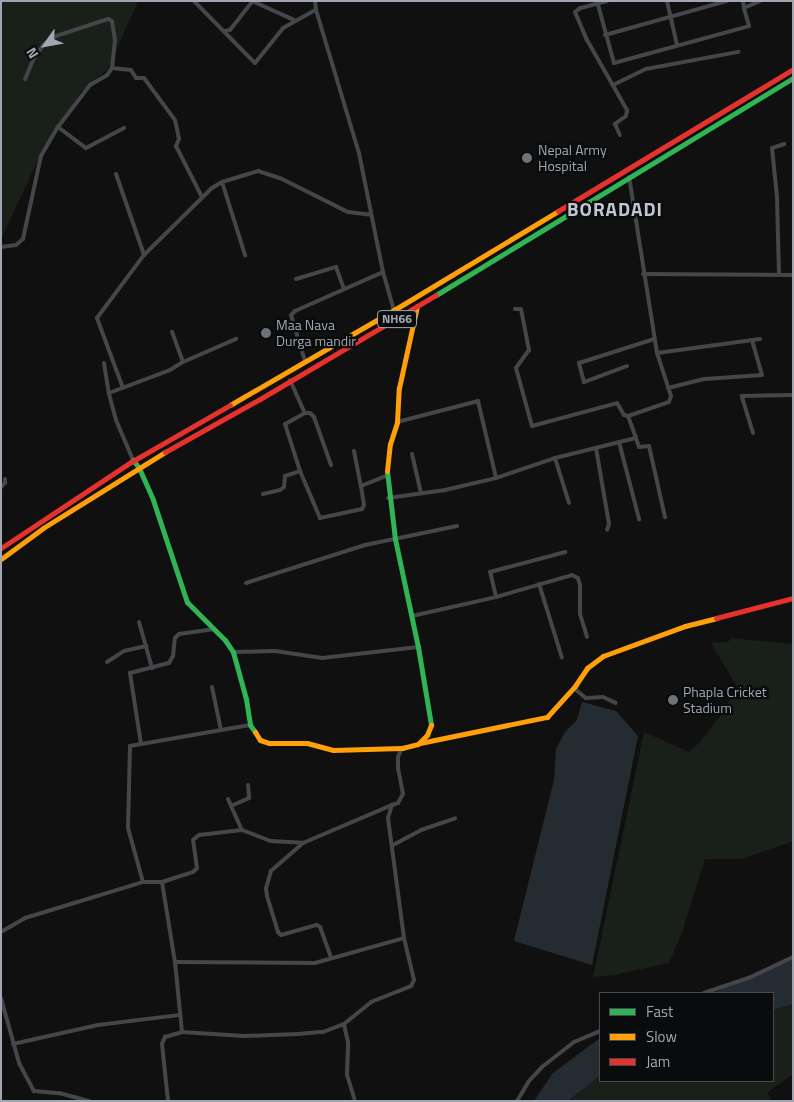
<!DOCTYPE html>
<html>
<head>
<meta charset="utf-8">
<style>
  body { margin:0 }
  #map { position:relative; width:794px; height:1102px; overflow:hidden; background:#101010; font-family:"Titillium Web",sans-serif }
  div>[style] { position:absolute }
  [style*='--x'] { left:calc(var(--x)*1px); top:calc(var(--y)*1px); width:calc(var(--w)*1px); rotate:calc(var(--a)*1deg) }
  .green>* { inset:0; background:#191f19 }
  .water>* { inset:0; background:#242c32 }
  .street>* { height:4px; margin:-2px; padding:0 2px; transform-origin:2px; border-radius:2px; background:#444649 }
  .fast>* { height:5px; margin:-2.5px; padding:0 2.5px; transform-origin:2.5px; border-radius:2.5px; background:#30b455 }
  .slow>* { height:5px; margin:-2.5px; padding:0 2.5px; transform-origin:2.5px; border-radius:2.5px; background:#ff9f0a }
  .jam>* { height:5px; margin:-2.5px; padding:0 2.5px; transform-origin:2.5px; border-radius:2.5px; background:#e5322d }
  .dots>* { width:14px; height:14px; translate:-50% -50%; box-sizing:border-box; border:2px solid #0a0b0c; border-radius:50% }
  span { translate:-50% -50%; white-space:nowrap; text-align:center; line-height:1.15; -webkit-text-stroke:4.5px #0a0b0c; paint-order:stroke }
  .shield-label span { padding:1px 4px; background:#0a0b0c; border:1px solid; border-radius:4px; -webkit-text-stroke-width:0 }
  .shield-label { font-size:12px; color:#a0a7b2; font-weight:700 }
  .poi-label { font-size:14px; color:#a0a7b2 }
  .left { translate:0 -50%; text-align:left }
  .district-label { font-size:19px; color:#c1c5ce; font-weight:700; letter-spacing:1px }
  .frame { position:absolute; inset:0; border:2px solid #a0a7b2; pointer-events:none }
  .legend { position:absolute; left:599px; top:992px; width:175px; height:90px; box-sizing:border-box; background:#0a0b0c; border:1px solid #46494e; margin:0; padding:6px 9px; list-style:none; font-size:15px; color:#a0a7b2 }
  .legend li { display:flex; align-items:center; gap:10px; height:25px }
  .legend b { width:25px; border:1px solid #46494e }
  .north { position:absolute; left:20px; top:20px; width:50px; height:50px; -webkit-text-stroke:4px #0a0b0c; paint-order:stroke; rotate:238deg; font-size:14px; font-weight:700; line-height:20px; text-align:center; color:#a0a7b2 }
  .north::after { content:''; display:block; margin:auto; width:18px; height:22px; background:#a0a7b2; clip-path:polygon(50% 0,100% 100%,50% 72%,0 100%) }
</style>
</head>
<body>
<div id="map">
  <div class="green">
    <div style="clip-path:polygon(1px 1px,138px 1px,108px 69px,81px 92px,39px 158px,1px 239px)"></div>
    <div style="clip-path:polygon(731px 638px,793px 644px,793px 841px,742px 859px,705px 859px,682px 933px,669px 963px,614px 975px,593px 977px,644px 732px,689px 752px,698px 744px,721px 715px,737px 687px,711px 643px,728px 642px)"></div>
    <div style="clip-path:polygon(793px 1004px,793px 1074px,767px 1093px,772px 1101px,569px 1101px,600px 1076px,600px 1081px,773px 1081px,773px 1010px)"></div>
  </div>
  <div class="water">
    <div style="clip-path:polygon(582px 702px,616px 711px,638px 736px,592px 965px,514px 941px,554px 780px,556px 749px,565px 732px,577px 720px)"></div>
    <div style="clip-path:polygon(793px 959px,793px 1004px,773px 1010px,773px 993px,713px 993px)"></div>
    <div style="clip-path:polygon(600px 1038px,600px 1076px,568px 1101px,534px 1101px,553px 1073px)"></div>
  </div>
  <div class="street">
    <div style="--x:194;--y:1;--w:87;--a:45.5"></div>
    <div style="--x:255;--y:63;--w:45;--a:-51.3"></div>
    <div style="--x:283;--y:28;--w:38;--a:-29"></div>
    <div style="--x:252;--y:1;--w:46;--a:24.3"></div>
    <div style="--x:315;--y:1;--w:9;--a:84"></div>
    <div style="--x:316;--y:10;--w:149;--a:73.3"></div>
    <div style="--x:359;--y:153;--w:121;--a:78.6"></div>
    <div style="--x:383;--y:272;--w:40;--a:74"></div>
    <div style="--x:597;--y:1;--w:64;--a:74.7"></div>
    <div style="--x:614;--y:63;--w:140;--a:-15.3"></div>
    <div style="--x:749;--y:26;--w:19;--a:-106"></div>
    <div style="--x:607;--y:1;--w:28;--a:165"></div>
    <div style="--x:580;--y:8;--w:6;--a:141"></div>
    <div style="--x:575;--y:12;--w:30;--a:67"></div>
    <div style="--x:587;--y:40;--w:81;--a:60.3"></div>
    <div style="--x:627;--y:110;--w:6;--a:99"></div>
    <div style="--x:626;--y:116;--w:14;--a:144"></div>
    <div style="--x:615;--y:124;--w:12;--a:66"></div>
    <div style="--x:667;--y:1;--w:45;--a:77.2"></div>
    <div style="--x:743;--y:1;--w:7;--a:82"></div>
    <div style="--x:744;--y:8;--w:17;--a:-24"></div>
    <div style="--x:224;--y:31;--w:6;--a:-9"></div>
    <div style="--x:230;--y:30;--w:36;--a:-52"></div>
    <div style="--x:605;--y:35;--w:127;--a:-15.6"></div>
    <div style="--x:112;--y:68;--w:19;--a:6"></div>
    <div style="--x:131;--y:70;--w:9;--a:58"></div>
    <div style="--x:136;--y:78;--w:8;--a:0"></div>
    <div style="--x:144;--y:78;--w:52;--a:53.6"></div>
    <div style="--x:175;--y:120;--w:19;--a:78"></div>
    <div style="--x:179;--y:139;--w:8;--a:113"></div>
    <div style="--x:176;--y:146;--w:57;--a:63"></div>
    <div style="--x:613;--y:85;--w:37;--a:-26"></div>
    <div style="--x:646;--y:69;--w:94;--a:-10.5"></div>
    <div style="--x:58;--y:127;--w:35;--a:37"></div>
    <div style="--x:86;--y:148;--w:43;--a:-27.8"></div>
    <div style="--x:116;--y:174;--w:86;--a:70.9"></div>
    <div style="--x:222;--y:182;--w:77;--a:72.5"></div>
    <div style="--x:1;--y:247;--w:15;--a:-8"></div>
    <div style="--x:16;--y:245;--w:9;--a:-41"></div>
    <div style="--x:23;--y:239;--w:85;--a:-77.8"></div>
    <div style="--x:41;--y:156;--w:34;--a:-60"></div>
    <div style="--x:58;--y:127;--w:53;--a:-52.7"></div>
    <div style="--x:90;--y:85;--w:20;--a:-30"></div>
    <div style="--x:107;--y:75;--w:9;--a:-54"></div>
    <div style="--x:112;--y:68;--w:28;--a:-84"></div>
    <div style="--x:115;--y:40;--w:19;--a:-99"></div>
    <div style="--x:112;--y:21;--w:4;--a:-153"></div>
    <div style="--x:108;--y:19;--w:55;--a:161.9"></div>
    <div style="--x:56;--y:36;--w:14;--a:146"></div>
    <div style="--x:44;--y:44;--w:17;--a:126"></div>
    <div style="--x:34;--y:58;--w:23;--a:113"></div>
    <div style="--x:643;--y:274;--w:150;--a:0.4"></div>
    <div style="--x:779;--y:274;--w:77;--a:-91.5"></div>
    <div style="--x:777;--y:197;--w:49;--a:-95.8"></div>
    <div style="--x:772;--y:148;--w:13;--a:-18"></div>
    <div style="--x:296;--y:279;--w:42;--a:-16.7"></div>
    <div style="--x:336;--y:267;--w:23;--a:70"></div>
    <div style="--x:515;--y:309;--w:6;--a:0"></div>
    <div style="--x:521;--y:309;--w:42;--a:79"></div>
    <div style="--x:529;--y:350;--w:22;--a:126"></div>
    <div style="--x:516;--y:368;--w:60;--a:74.6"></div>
    <div style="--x:532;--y:426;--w:88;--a:-15.1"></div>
    <div style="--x:617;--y:403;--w:14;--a:60"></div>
    <div style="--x:624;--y:415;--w:4;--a:14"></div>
    <div style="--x:657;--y:353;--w:104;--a:-7.7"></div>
    <div style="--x:305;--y:361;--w:48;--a:-106.9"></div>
    <div style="--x:291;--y:315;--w:6;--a:-45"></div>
    <div style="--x:295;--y:311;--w:96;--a:-23.9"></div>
    <div style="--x:183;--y:362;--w:58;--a:-23.5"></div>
    <div style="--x:104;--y:363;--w:30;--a:81"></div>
    <div style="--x:627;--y:366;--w:46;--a:159.6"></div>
    <div style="--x:584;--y:382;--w:20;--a:-105"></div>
    <div style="--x:579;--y:363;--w:79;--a:-17.7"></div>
    <div style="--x:290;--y:380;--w:36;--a:66"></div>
    <div style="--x:305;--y:413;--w:5;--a:0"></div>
    <div style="--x:310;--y:413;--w:6;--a:45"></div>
    <div style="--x:314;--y:417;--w:51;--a:70.5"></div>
    <div style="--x:123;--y:388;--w:75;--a:-110.4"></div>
    <div style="--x:97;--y:318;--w:79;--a:-53.3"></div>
    <div style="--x:144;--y:255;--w:95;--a:-44.6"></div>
    <div style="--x:212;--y:188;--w:12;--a:-31"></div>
    <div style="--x:222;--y:182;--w:38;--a:-17"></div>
    <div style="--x:258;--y:171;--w:25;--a:18"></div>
    <div style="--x:282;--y:179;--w:74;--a:26.6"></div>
    <div style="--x:348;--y:212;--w:23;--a:7"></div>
    <div style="--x:668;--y:388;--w:38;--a:-14"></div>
    <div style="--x:705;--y:379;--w:57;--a:-4"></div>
    <div style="--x:762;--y:375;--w:36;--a:-106"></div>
    <div style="--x:305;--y:413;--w:23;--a:151"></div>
    <div style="--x:285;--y:424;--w:49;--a:72.3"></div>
    <div style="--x:300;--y:471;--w:51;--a:66.9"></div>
    <div style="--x:320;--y:518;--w:43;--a:-12.1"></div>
    <div style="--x:362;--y:509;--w:4;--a:-63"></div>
    <div style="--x:364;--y:505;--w:19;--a:-99"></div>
    <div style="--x:361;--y:486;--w:27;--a:-22"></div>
    <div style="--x:397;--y:422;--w:84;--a:-14.5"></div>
    <div style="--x:478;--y:401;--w:79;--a:76.8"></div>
    <div style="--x:496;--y:478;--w:62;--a:-18.7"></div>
    <div style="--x:555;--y:458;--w:83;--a:-13.9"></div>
    <div style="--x:636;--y:438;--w:23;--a:-110"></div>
    <div style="--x:628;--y:416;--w:43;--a:-18.9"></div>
    <div style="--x:669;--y:402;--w:6;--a:-72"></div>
    <div style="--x:671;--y:396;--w:45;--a:-108"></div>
    <div style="--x:657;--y:353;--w:178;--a:-99"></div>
    <div style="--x:753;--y:433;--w:39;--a:-107"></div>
    <div style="--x:742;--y:396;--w:51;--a:-1.1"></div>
    <div style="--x:636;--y:438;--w:9;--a:72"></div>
    <div style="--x:639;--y:447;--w:10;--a:-6"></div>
    <div style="--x:649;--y:446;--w:73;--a:77.3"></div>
    <div style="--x:619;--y:442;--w:80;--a:75.4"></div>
    <div style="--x:596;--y:448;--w:77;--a:80.3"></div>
    <div style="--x:609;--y:524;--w:6;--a:108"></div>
    <div style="--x:354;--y:451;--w:36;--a:79"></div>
    <div style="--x:412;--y:454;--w:40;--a:77"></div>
    <div style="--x:555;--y:458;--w:47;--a:72.7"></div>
    <div style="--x:133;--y:460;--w:43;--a:-113"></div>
    <div style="--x:116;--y:420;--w:28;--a:-105"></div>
    <div style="--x:109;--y:393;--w:65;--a:-20.7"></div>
    <div style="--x:170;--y:370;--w:15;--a:-32"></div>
    <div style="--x:183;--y:362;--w:32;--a:-110"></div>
    <div style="--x:1;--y:487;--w:6;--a:-45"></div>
    <div style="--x:5;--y:483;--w:4;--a:-90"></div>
    <div style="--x:263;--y:494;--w:17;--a:-13"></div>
    <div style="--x:280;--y:490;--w:5;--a:-37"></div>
    <div style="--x:284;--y:487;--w:11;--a:-85"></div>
    <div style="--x:285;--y:476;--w:16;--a:-18"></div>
    <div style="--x:388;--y:498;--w:58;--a:-8"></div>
    <div style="--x:445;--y:490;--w:52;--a:-13.2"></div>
    <div style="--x:246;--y:583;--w:125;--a:-17.7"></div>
    <div style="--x:365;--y:545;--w:94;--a:-11.7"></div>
    <div style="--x:539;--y:584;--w:77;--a:72.7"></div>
    <div style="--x:496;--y:597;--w:79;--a:-16.1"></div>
    <div style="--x:572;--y:575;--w:7;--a:27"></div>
    <div style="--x:578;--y:578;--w:7;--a:74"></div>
    <div style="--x:580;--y:585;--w:29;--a:90"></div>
    <div style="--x:580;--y:614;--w:24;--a:73"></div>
    <div style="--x:412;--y:616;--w:86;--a:-12.7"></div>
    <div style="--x:496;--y:597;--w:26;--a:-103"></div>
    <div style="--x:490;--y:572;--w:78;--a:-14.9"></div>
    <div style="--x:139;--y:622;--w:48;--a:74.2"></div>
    <div style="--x:233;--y:652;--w:42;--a:-1.4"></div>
    <div style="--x:275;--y:651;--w:48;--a:8.5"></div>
    <div style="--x:322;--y:658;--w:97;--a:-6.5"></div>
    <div style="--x:107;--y:662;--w:20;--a:-33"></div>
    <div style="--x:124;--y:651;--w:23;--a:-13"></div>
    <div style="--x:575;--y:686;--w:4;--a:76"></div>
    <div style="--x:576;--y:690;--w:13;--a:39"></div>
    <div style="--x:586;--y:698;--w:17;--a:-3"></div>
    <div style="--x:603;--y:697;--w:14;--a:25"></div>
    <div style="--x:212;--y:687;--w:44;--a:78.2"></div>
    <div style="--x:250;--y:725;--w:122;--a:170.1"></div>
    <div style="--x:130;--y:746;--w:82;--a:91.4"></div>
    <div style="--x:128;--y:828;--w:56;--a:74.5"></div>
    <div style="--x:143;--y:882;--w:19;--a:0"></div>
    <div style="--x:162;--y:882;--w:33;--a:-18"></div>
    <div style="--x:193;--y:872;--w:6;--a:-45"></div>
    <div style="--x:197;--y:868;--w:28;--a:-98"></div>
    <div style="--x:193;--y:840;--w:8;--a:-40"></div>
    <div style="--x:199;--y:835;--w:43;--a:-6.6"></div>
    <div style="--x:242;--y:830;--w:30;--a:21"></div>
    <div style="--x:270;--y:841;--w:33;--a:3"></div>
    <div style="--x:303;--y:843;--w:97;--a:-23.1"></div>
    <div style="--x:141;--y:744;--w:72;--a:-98.8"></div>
    <div style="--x:130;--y:673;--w:40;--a:-14.4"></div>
    <div style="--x:169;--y:663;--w:8;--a:-60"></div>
    <div style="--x:173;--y:656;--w:18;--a:-84"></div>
    <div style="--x:175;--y:638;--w:6;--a:-45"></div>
    <div style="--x:179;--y:634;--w:36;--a:-8"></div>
    <div style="--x:228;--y:799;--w:34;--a:66"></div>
    <div style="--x:231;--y:806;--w:20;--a:-24"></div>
    <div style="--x:249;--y:798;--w:13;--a:-94"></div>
    <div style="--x:303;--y:843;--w:43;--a:138.8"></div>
    <div style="--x:271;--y:871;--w:18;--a:106"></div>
    <div style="--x:266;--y:888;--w:8;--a:83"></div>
    <div style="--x:267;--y:896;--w:38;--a:73"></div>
    <div style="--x:278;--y:932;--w:4;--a:45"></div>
    <div style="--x:281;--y:935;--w:37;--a:-16"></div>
    <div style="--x:317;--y:925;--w:4;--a:34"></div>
    <div style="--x:320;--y:927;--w:32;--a:70"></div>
    <div style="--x:393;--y:845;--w:32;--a:-28"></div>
    <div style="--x:421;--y:830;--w:36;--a:-19"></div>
    <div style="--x:162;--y:882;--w:81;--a:80.8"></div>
    <div style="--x:175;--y:962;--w:70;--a:84.3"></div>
    <div style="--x:182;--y:1032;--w:62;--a:3.7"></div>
    <div style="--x:244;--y:1036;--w:54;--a:-2.1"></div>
    <div style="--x:298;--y:1034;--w:25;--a:-5"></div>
    <div style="--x:323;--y:1032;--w:22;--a:-21"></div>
    <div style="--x:1;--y:932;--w:28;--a:-30"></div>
    <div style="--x:25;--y:918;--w:123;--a:-17"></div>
    <div style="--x:175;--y:962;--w:140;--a:0.4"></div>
    <div style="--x:315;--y:963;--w:92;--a:-15.7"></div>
    <div style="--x:704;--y:993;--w:50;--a:-18.8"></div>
    <div style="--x:751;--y:977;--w:47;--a:-25.5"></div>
    <div style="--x:1;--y:998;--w:67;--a:74.5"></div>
    <div style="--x:19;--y:1063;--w:32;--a:62"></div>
    <div style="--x:34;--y:1091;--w:25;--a:5"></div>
    <div style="--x:59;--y:1093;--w:31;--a:15"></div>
    <div style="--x:13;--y:1044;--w:87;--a:-12.6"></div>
    <div style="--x:98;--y:1025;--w:83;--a:-7"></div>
    <div style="--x:168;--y:1101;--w:57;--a:-96"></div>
    <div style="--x:162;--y:1044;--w:8;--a:-67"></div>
    <div style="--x:165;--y:1037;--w:18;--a:-16"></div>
    <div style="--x:355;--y:1101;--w:27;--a:-107"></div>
    <div style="--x:347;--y:1075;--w:33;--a:-88"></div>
    <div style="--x:348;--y:1042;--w:18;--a:-103"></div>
    <div style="--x:344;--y:1024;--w:35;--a:-39"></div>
    <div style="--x:371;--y:1002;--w:43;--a:-21.8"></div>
    <div style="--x:411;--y:986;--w:7;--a:-63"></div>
    <div style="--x:414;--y:980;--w:43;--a:-103.4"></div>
    <div style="--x:404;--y:938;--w:121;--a:-97.6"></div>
    <div style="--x:388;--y:818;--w:14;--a:-73"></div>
    <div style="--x:392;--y:805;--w:6;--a:-18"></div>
    <div style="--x:398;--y:803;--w:10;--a:-61"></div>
    <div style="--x:403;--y:794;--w:25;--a:-101"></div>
    <div style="--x:398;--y:769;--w:12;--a:-90"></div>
    <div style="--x:398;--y:757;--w:10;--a:-66"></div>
    <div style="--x:517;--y:1101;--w:23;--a:-59"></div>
    <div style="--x:529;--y:1081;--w:19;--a:-47"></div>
    <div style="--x:542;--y:1067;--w:41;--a:-38"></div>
    <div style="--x:574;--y:1042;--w:28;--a:-23"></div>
  </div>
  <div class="fast">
    <div style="--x:436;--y:295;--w:418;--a:-31.3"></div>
    <div style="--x:133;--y:460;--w:10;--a:53"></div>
    <div style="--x:139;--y:468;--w:35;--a:66"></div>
    <div style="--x:153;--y:500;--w:108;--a:71.6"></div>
    <div style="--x:187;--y:602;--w:54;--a:45"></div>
    <div style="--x:225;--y:640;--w:14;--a:56"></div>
    <div style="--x:233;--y:652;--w:49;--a:74.5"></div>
    <div style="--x:246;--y:699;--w:26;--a:81"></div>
    <div style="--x:250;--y:725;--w:9;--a:54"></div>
    <div style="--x:387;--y:471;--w:68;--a:83.3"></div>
    <div style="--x:395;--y:539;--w:110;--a:78"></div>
    <div style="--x:418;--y:647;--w:79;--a:80.5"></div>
  </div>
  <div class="slow">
    <div style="--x:230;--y:405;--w:190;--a:-30.1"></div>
    <div style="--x:394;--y:310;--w:192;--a:-31.1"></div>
    <div style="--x:387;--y:471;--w:27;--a:-84"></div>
    <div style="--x:390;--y:444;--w:23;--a:-72"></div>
    <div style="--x:397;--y:422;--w:34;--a:-87"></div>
    <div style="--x:399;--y:388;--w:84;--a:-77.6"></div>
    <div style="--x:1;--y:559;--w:52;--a:-36.4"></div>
    <div style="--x:43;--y:528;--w:144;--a:-31.9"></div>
    <div style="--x:255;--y:732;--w:9;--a:58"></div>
    <div style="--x:260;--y:740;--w:9;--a:18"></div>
    <div style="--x:269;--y:743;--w:38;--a:0"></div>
    <div style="--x:307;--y:743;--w:27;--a:15"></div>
    <div style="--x:333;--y:750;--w:69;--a:-1.7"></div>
    <div style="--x:402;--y:748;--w:16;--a:-14"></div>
    <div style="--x:418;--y:744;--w:13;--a:-45"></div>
    <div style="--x:427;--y:735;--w:11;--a:-68"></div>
    <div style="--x:420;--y:743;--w:130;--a:-11.6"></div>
    <div style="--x:547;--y:717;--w:42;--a:-47.9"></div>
    <div style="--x:575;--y:686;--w:22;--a:-56"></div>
    <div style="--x:587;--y:668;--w:20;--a:-37"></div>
    <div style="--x:603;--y:656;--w:87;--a:-20.1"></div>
    <div style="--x:685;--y:626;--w:32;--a:-14"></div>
  </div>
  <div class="jam">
    <div style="--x:558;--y:211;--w:275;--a:-31.1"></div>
    <div style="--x:165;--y:452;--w:109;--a:-29.2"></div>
    <div style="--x:260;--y:399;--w:204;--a:-30.6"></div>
    <div style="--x:1;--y:548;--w:156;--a:-33.5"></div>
    <div style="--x:131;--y:462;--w:114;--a:-29.9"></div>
    <div style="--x:716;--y:618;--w:80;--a:-14.6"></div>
  </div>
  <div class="dots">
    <div style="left:527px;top:158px;background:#6e7279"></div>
    <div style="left:266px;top:333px;background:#6e7279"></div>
    <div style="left:673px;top:700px;background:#6e7279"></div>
  </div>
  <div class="shield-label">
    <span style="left:397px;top:319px">NH66</span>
  </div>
  <div class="poi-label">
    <span class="left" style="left:538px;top:158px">Nepal Army<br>Hospital</span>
    <span class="left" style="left:276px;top:333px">Maa Nava<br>Durga mandir</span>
    <span class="left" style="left:683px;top:700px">Phapla Cricket<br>Stadium</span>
  </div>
  <div class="district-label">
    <span style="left:615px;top:209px">BORADADI</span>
  </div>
  <div class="frame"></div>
  <ul class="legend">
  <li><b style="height:6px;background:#30b455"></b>Fast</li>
  <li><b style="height:6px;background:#ff9f0a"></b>Slow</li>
  <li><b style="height:6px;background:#e5322d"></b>Jam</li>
  </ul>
  <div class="north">N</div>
</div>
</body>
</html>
